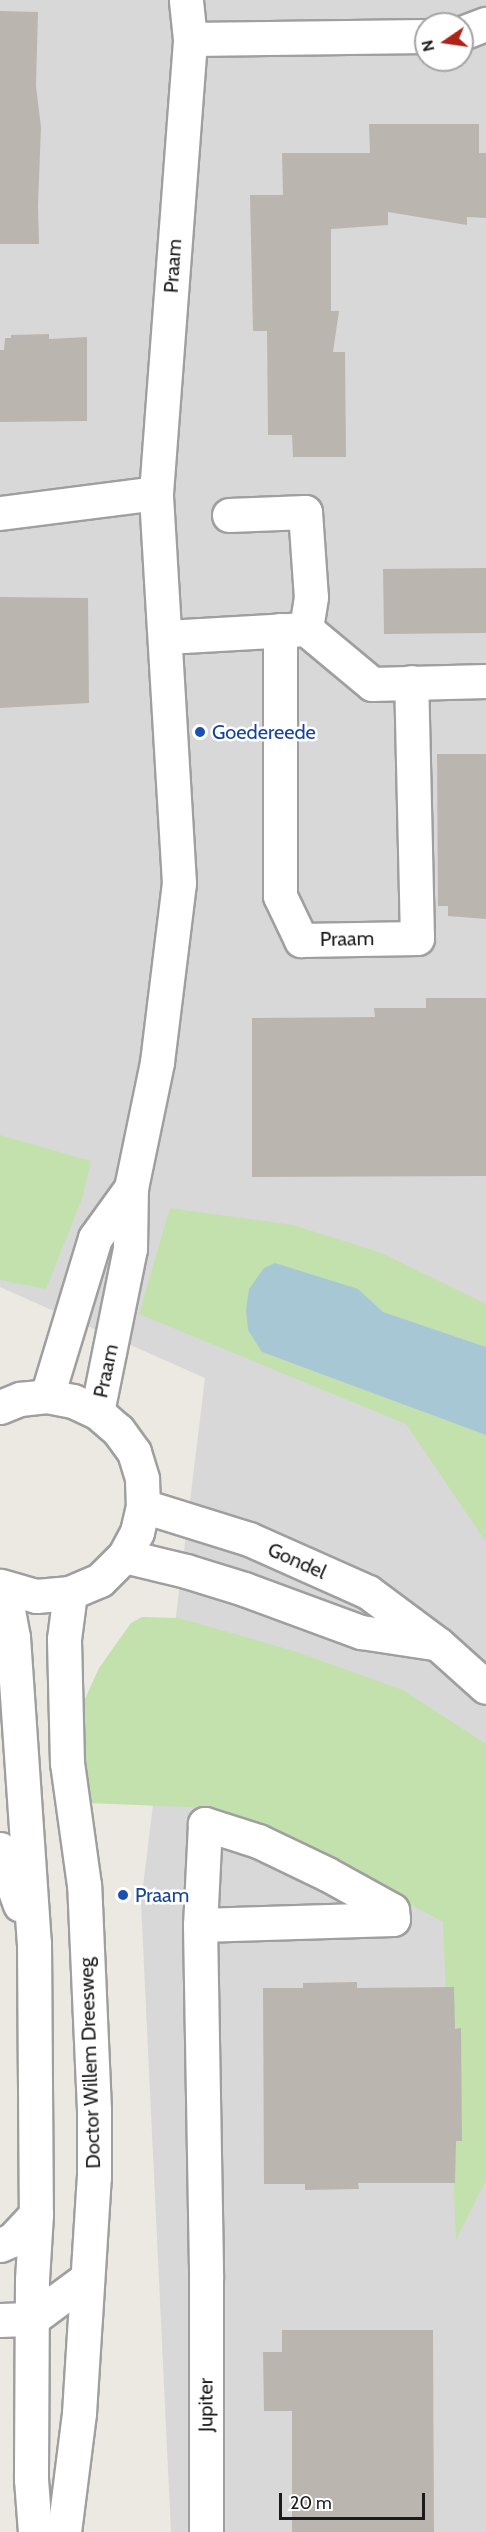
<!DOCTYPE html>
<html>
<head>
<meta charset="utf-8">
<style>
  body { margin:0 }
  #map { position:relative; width:486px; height:2532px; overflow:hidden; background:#ebe9e2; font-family:Cabin,sans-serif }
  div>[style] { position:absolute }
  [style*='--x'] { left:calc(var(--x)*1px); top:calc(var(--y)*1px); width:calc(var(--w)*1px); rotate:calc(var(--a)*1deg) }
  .residential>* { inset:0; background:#d9d8d8 }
  .grass>* { inset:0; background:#c2e1ad }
  .water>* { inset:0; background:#a7c7d4 }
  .building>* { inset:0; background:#bbb5af }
  .roads { filter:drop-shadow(2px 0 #9f9f9f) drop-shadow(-2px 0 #9f9f9f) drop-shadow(0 2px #9f9f9f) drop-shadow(0 -2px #9f9f9f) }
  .minor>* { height:33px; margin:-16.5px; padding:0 16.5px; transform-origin:16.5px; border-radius:16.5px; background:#fff }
  .dots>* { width:16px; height:16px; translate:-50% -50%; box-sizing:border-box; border:3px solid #fff; border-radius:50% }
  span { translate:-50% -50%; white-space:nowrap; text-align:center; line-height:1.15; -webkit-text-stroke:5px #fff; paint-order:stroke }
  .street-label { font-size:20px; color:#1b1b1b }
  .transit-label { font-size:20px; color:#164399 }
  .left { translate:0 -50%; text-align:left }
  .north { position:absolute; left:414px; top:12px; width:60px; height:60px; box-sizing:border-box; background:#fff; border:2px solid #a4a4a4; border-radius:50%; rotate:257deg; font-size:16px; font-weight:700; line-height:24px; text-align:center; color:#1b1b1b }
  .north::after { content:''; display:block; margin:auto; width:21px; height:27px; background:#b02217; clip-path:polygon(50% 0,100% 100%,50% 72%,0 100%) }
  .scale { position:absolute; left:279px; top:2493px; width:146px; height:27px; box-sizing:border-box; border:3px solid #1b1b1b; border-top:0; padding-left:8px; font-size:18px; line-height:21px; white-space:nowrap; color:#1b1b1b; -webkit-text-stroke:4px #fff; paint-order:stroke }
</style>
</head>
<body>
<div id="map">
  <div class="residential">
    <div style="clip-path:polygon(evenodd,0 0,486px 0,486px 2532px,171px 2532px,141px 1903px,205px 1378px,0 1287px,0 0,426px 24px,462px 24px,462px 60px,426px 60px,426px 24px)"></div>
  </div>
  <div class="grass">
    <div style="clip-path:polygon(0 1135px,91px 1161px,82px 1199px,46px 1289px,0 1280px)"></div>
    <div style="clip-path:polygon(170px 1208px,293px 1225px,382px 1253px,486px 1304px,486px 1347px,383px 1312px,358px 1289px,262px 1352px,486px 1435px,486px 1542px,406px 1424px,139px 1314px)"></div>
    <div style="clip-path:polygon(142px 1617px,179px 1618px,294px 1651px,403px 1690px,486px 1744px,486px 2180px,456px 2240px,443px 1922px,361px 1878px,213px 1808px,87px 1803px,84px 1701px,99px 1668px,131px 1623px)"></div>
  </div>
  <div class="water">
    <div style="clip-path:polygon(275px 1263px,358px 1289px,383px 1312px,486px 1347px,486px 1435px,262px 1352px,248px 1330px,246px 1310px,249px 1289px,264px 1268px)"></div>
  </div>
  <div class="building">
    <div style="clip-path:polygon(0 11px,38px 12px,36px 86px,41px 127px,38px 205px,39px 244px,0 244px)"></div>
    <div style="clip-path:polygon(369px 124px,479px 124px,479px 153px,486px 153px,486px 218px,467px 217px,467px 225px,388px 212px,388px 225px,331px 229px,331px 311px,339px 311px,333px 352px,345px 352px,346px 457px,293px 457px,292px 435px,268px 435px,267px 331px,253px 331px,250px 195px,283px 195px,282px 153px,370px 153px)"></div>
    <div style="clip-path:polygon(49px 334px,49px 339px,87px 337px,87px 421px,0 422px,0 350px,4px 350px,5px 338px,11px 338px,11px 335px)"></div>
    <div style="clip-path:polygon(486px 568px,486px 633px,384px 634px,383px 569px)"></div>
    <div style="clip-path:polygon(0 597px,88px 598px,89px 703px,0 708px)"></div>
    <div style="clip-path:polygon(437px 754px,486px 754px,486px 919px,448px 916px,448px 906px,438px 906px)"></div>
    <div style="clip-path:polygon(426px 998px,486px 998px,486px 1176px,252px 1177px,252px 1018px,375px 1017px,374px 1008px,426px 1008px)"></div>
    <div style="clip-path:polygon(357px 1982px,357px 1988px,454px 1987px,455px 2029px,461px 2028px,462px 2141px,456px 2141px,455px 2183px,358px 2183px,359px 2189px,305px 2190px,305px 2184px,264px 2184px,263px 1988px,303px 1988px,303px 1983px)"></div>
    <div style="clip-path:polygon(282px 2330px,433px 2330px,434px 2532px,292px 2532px,292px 2411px,264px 2411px,263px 2352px,282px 2352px)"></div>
  </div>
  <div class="roads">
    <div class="minor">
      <div style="--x:462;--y:33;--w:26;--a:-21"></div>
      <div style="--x:190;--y:39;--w:236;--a:-0.7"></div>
      <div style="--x:0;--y:513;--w:157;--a:-7.3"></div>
      <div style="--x:229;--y:515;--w:76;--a:-2.3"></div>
      <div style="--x:305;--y:512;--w:85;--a:86"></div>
      <div style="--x:311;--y:597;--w:32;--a:99"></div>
      <div style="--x:280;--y:630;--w:266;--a:90"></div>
      <div style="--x:280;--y:896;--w:49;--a:64.5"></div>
      <div style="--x:301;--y:940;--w:116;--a:-1"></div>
      <div style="--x:417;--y:938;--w:256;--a:-91.3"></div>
      <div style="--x:166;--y:637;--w:140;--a:-3.3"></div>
      <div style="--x:306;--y:629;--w:86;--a:39.8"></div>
      <div style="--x:372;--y:684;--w:114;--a:-1.5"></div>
      <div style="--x:47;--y:1396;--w:165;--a:-73.1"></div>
      <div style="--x:95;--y:1238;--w:62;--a:-54.2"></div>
      <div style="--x:0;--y:1407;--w:22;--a:-22"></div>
      <div style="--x:20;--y:1399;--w:27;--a:-6"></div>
      <div style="--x:47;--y:1396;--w:26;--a:11"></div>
      <div style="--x:73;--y:1401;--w:26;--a:25"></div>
      <div style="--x:97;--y:1412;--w:28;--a:41"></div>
      <div style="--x:118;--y:1430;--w:27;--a:54"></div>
      <div style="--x:134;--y:1452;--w:28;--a:73"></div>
      <div style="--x:142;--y:1479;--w:27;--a:88"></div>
      <div style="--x:143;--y:1506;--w:27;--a:103"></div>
      <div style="--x:137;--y:1532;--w:27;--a:118"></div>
      <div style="--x:124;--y:1556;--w:34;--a:135"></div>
      <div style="--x:100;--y:1580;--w:33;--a:157"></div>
      <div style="--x:70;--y:1593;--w:34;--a:175"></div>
      <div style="--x:36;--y:1596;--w:37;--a:-164"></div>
      <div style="--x:97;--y:1412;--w:166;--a:-78.6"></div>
      <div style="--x:130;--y:1249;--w:61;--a:-89.1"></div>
      <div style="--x:131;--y:1188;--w:129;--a:-78.3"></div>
      <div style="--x:157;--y:1062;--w:180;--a:-83"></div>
      <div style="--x:179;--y:883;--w:391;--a:-93.4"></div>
      <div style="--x:156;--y:493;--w:455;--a:-85.7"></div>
      <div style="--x:190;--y:39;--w:39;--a:-96"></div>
      <div style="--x:143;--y:1506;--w:111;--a:17.3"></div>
      <div style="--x:249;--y:1539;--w:130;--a:24"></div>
      <div style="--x:368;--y:1592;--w:87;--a:36.6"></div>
      <div style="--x:438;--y:1644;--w:64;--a:41.9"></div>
      <div style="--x:124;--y:1556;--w:64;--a:13.6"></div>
      <div style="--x:186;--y:1571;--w:61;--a:17.2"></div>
      <div style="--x:244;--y:1589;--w:125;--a:20.2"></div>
      <div style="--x:361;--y:1632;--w:73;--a:8.7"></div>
      <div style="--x:4;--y:1589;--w:49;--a:79.4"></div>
      <div style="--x:13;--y:1637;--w:307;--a:86.1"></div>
      <div style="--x:34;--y:1943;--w:271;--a:89.6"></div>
      <div style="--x:36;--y:2214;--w:66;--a:93.5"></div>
      <div style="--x:32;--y:2280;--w:199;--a:90.3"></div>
      <div style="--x:31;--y:2479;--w:53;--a:85.7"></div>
      <div style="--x:0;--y:1849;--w:59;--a:70.3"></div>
      <div style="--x:200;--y:1925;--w:193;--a:-1.8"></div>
      <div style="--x:393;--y:1919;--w:9;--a:-96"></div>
      <div style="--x:392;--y:1910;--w:74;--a:-151"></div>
      <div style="--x:327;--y:1874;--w:76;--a:-154.4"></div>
      <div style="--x:258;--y:1841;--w:56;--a:-162.2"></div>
      <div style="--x:205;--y:1824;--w:101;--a:92.8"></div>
      <div style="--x:200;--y:1925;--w:353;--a:89"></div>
      <div style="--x:206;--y:2278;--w:254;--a:90"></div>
      <div style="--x:0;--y:2245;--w:13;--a:-23"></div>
      <div style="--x:12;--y:2240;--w:35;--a:-47"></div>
      <div style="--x:0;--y:2320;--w:32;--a:-2"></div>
      <div style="--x:32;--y:2319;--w:67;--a:-36.5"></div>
      <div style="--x:64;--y:2532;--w:120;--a:-82.8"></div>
      <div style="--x:79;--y:2413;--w:236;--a:-86.4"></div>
      <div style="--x:94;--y:2177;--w:67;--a:-90"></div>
      <div style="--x:94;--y:2110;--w:225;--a:-92.5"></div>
      <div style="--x:84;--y:1885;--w:123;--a:-97.9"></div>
      <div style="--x:67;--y:1763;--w:124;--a:-91.4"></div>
      <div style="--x:64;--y:1639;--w:46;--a:-82.6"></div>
    </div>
  </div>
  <div class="dots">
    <div style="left:200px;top:732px;background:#1a4fb4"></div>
    <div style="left:123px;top:1895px;background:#1a4fb4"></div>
  </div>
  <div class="street-label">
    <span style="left:173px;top:266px;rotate:-86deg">Praam</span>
    <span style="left:347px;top:939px;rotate:-1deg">Praam</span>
    <span style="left:106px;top:1371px;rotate:-78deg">Praam</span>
    <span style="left:297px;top:1561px;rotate:24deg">Gondel</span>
    <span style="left:90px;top:2063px;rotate:-92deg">Doctor Willem Dreesweg</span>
    <span style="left:206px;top:2405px;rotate:-90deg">Jupiter</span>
  </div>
  <div class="transit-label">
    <span class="left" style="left:212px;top:732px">Goedereede</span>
    <span class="left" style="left:135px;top:1895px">Praam</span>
  </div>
  <div class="north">N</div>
  <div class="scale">20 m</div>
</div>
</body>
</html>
